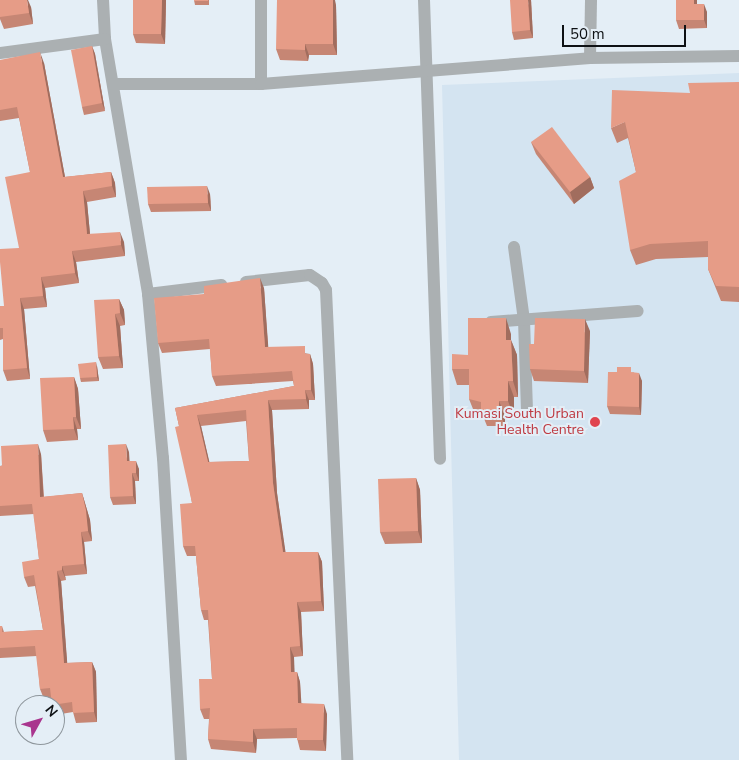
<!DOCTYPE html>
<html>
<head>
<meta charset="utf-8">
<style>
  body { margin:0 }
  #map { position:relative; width:739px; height:760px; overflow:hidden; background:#e4eef6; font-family:"Nunito Sans",sans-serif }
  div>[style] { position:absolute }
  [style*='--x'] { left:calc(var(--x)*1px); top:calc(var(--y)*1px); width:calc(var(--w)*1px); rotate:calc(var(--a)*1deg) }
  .built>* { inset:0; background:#d4e4f1 }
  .street>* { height:12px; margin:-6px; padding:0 6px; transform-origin:6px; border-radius:6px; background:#abb0b2 }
  .wall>* { inset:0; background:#c68674 }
  .shaded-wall>* { inset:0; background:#a16d5e }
  .building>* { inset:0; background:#e69c87 }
  .dots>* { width:14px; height:14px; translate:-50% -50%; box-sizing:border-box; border:2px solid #e4eef6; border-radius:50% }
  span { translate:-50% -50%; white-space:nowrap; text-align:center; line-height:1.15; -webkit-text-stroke:4px #e4eef6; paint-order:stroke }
  .health-label { font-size:14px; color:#be3a42 }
  .right { translate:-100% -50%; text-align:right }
  .north { position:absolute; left:15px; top:695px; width:50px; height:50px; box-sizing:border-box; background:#e4eef6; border:1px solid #8e969c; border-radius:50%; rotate:51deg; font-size:14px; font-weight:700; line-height:20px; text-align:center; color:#0e1114 }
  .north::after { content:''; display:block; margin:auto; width:18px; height:22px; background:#a9358e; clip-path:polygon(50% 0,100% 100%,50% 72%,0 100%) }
  .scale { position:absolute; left:562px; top:25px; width:124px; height:22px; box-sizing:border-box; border:2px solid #0e1114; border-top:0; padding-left:6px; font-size:15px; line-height:18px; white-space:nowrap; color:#0e1114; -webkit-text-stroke:4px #e4eef6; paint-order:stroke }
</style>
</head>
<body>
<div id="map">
  <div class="built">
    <div style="clip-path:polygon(739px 73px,739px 760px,459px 760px,442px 85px)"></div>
  </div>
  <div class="street">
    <div style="--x:103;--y:0;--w:39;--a:87"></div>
    <div style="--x:105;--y:39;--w:259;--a:80.4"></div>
    <div style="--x:148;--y:294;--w:165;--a:84.8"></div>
    <div style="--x:163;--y:458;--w:303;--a:86.6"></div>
    <div style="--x:261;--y:0;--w:84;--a:90"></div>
    <div style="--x:424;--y:0;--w:459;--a:88"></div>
    <div style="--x:0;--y:53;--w:106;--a:-7.6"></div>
    <div style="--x:590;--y:58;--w:58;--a:-89"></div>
    <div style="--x:113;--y:84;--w:148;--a:0"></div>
    <div style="--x:261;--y:84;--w:330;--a:-4.5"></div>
    <div style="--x:590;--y:58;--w:149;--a:-0.8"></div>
    <div style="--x:514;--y:247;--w:74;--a:82.2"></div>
    <div style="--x:524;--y:320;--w:89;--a:88.1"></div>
    <div style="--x:246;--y:282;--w:64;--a:-6.2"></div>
    <div style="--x:310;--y:275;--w:14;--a:34"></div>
    <div style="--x:322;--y:283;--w:8;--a:60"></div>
    <div style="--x:326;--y:290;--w:470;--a:87.4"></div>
    <div style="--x:148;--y:294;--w:74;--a:-7"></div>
    <div style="--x:491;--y:322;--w:147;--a:-4.3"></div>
  </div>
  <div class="wall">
    <div style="clip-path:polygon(0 0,31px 7px,33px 24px,4px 29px,0 19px)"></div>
    <div style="clip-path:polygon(133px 0,166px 0,165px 44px,136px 43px,133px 34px)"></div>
    <div style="clip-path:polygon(194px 0,209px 0,209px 5px,195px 5px)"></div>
    <div style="clip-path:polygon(531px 0,533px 38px,514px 40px,512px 32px)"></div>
    <div style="clip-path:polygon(697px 0,697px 4px,707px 12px,707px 28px,679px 29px,676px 20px)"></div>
    <div style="clip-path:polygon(336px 5px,337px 55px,309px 55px,308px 61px,280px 60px,276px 49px)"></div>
    <div style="clip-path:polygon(92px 46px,95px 54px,105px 111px,84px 115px,82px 107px)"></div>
    <div style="clip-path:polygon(0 60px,44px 63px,65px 177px,111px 172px,115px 183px,116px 197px,87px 202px,90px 234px,124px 242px,125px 256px,76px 262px,79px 283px,45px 288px,47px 307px,24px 309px,30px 379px,7px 381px,3px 370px,3px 339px,0 340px,0 306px,4px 306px,19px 248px,30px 172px,19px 118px,0 121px)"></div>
    <div style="clip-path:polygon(739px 82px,739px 302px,721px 301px,708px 269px,708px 257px,656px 259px,636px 265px,630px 250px,636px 172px,628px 138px,617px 143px,611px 128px,690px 93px)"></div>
    <div style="clip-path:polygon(531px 142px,590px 177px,594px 188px,574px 204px,536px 154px)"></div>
    <div style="clip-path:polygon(210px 194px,211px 211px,151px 212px,148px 204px)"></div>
    <div style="clip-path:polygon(evenodd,264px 288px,268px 347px,310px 354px,313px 364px,315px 400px,309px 400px,309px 409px,272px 410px,277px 493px,285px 552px,318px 552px,322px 562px,324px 611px,301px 612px,303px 656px,294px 657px,294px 672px,297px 672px,300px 682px,301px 703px,327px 714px,326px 751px,300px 750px,297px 738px,257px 739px,256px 753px,211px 749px,208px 739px,209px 719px,204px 719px,200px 709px,212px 679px,208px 620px,204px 620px,201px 610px,196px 556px,187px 556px,183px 546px,192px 503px,179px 426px,175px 408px,294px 386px,293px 381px,216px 386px,212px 376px,210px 349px,162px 353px,158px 343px,204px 294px,264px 288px,246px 421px,249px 461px,209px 462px,201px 426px,246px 421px)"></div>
    <div style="clip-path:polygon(119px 299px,124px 310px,125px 325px,120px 326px,123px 368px,103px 369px,98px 357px)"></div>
    <div style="clip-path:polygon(590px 331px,588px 383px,534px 381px,530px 369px,534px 344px)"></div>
    <div style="clip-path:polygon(511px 334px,511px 340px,517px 355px,518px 397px,514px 397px,514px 417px,505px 416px,505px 426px,487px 426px,483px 416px,475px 414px,469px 399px,469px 385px,457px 385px,452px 369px,468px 355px)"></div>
    <div style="clip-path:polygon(97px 366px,99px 381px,81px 382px,80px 378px)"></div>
    <div style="clip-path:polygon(633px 372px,642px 381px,641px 415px,610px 414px,607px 406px)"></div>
    <div style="clip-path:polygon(74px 377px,78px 389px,81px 429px,77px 429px,78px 440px,47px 442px,43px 430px)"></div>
    <div style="clip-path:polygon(129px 452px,129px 461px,139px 469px,139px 481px,135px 481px,136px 504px,113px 505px,110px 497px)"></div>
    <div style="clip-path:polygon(41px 454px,44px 497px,82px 493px,90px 520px,92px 541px,84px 542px,87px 574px,65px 576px,66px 580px,61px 581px,67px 663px,92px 662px,96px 672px,97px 722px,76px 723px,73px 712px,55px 715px,55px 705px,52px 705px,51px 699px,44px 699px,40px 689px,37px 656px,0 658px,0 626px,2px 626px,4px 632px,43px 630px,35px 586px,28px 587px,24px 577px,39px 559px,34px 514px,0 516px,0 466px)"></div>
    <div style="clip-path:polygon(416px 478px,420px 490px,422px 543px,385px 544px,380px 532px)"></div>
  </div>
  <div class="shaded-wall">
    <div style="clip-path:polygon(27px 0,28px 0,31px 7px,33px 24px,29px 13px)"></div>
    <div style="clip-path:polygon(162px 0,166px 0,165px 44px,161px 34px)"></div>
    <div style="clip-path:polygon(333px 0,335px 0,336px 5px,337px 55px,333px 44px)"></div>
    <div style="clip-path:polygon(528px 0,531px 0,533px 38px,530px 30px)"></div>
    <div style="clip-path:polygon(694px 0,697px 0,697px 12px,694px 4px)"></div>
    <div style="clip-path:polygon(704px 4px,707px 12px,707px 28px,704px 20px)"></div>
    <div style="clip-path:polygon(305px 44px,309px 55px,308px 61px,305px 50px)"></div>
    <div style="clip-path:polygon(92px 46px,95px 54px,105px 111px,102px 103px)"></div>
    <div style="clip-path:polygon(40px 52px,44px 63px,67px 188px,63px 177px)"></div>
    <div style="clip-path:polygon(111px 172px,115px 183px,116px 197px,112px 186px)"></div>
    <div style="clip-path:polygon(590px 177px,594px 188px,574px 204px,570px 192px)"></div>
    <div style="clip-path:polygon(207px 186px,210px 194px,211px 211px,208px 203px)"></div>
    <div style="clip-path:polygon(83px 191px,87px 202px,91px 245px,87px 234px)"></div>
    <div style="clip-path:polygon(120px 232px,124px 242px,125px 256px,121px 245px)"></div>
    <div style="clip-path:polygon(72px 251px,76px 262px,79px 283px,75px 273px)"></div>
    <div style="clip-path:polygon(41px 277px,45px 288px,47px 307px,43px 296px)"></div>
    <div style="clip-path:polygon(260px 278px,264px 288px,269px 357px,265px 347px)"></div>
    <div style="clip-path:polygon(20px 298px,24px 309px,30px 379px,27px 368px)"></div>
    <div style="clip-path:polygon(119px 299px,124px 310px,125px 325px,120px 313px)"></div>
    <div style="clip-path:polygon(115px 314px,120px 326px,123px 368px,119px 356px)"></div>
    <div style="clip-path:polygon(506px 318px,511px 334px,511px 355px,506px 340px)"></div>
    <div style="clip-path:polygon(585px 319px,590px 331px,588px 383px,584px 371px)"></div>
    <div style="clip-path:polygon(511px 340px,517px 355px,518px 397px,513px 381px)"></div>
    <div style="clip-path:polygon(310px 354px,313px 364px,315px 400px,311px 390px)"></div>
    <div style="clip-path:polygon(96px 362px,97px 366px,99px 381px,97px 377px)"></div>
    <div style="clip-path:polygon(639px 373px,642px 381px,641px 415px,639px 407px)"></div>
    <div style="clip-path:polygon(74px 377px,78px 389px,81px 429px,76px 417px)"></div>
    <div style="clip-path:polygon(508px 381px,514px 397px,514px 417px,508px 401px)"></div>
    <div style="clip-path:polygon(305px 390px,309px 400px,309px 409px,306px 399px)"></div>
    <div style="clip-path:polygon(268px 400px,272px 410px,277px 493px,287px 562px,283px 552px,273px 483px)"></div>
    <div style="clip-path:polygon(499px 401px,505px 416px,505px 426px,499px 411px)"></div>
    <div style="clip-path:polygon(197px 415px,201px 426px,212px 473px,208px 462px)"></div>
    <div style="clip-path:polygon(73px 417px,77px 429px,78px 440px,74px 429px)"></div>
    <div style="clip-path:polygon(38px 444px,41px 454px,44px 507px,40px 497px)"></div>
    <div style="clip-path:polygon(126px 444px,129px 452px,130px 468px,127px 461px)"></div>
    <div style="clip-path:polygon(136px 461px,139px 469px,139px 481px,136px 473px)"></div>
    <div style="clip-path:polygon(132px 473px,135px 481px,136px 504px,133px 496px)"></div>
    <div style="clip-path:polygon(416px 478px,420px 490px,422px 543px,418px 531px)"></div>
    <div style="clip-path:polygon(82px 493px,90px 520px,92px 541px,88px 531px)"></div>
    <div style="clip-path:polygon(81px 532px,84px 542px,87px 574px,84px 564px)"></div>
    <div style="clip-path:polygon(318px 552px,322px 562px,324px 611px,321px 601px)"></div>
    <div style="clip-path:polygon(62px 566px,65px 576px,66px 580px,62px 570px)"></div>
    <div style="clip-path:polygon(57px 571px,61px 581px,68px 673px,64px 663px)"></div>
    <div style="clip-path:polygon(297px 602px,301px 612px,303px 656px,300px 646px)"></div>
    <div style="clip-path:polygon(290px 647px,294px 657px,295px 682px,291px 672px)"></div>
    <div style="clip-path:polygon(92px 662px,96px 672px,97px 722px,94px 712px)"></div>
    <div style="clip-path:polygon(297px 672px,300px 682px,302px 713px,298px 703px)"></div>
    <div style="clip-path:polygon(324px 704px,327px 714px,326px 751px,323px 740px)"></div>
    <div style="clip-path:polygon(253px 729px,257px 739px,256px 753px,253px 742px)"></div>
  </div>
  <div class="building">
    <div style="clip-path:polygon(0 0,27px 0,29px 13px,0 17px)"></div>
    <div style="clip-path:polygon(133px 0,162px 0,161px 34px,133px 34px)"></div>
    <div style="clip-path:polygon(194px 0,208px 0,208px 1px,194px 1px)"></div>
    <div style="clip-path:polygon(277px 0,333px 0,333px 44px,305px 44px,305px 50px,276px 49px)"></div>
    <div style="clip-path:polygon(510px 0,528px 0,530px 30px,512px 32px)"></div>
    <div style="clip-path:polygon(676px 0,694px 0,694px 4px,704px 4px,704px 20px,676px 20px)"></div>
    <div style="clip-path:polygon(92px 46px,102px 103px,82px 107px,71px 50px)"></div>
    <div style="clip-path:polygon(40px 52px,63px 177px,111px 172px,112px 186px,83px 191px,87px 234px,120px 232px,121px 245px,72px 251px,75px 273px,41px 277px,43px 296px,20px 298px,27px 368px,3px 370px,3px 328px,0 328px,0 306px,4px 306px,0 262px,0 249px,19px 248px,5px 177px,30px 172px,17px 107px,0 110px,0 60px)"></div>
    <div style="clip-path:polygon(739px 82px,739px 287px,716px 286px,708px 269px,708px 241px,650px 244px,630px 250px,619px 181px,636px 172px,625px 122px,611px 128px,612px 90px,690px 93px,688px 83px)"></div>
    <div style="clip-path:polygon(552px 127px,590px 177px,570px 192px,531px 142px)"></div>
    <div style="clip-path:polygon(207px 186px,208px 203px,148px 204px,147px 187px)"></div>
    <div style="clip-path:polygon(evenodd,260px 278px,265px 347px,305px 346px,305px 354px,310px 354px,311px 390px,305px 390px,306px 399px,268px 400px,273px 483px,283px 552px,318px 552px,321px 601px,297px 602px,300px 646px,290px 647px,291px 672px,297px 672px,298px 703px,324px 704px,323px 740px,297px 740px,297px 728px,253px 729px,253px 742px,208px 739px,210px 708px,200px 709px,199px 679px,212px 679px,208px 610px,201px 610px,195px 546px,183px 546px,180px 504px,192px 503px,175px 427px,179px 426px,175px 408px,294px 386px,292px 371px,212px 376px,209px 339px,158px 343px,154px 298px,204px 294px,204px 286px,260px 278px,246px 410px,249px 461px,208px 462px,197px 415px,246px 410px)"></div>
    <div style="clip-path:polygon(119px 299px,120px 313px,115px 314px,119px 356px,98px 357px,94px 300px)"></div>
    <div style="clip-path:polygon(468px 318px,506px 318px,506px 340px,511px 340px,513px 381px,508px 381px,508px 401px,499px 401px,499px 411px,481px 411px,481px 402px,469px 399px,469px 369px,452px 369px,452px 354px,468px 355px)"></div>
    <div style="clip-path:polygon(535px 318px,585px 319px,584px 371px,530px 369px,529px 344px,534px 344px)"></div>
    <div style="clip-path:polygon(96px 362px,97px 377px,80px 378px,78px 364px)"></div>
    <div style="clip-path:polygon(617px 367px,631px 367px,631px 372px,639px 373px,639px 407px,607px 406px,608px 372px,617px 372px)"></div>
    <div style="clip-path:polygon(74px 377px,76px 417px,73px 417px,74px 429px,43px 430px,40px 378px)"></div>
    <div style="clip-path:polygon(38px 444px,40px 497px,82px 493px,86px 510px,88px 531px,81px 532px,84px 564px,62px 566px,62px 570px,57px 571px,64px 663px,92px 662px,94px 712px,73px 713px,72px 702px,52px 705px,50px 688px,40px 689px,35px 646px,0 648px,0 626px,2px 626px,2px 632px,43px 630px,34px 575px,24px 577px,22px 562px,39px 559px,32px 504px,0 506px,0 466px,2px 466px,1px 446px)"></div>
    <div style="clip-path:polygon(126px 444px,127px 461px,136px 461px,136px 473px,132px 473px,133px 496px,110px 497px,108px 445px)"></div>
    <div style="clip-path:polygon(416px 478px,418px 531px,380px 532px,378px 479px)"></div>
  </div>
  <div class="dots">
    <div style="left:595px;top:422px;background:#e0444e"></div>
  </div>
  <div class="health-label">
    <span class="right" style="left:584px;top:422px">Kumasi South Urban<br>Health Centre</span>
  </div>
  <div class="north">N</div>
  <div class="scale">50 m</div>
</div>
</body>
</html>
